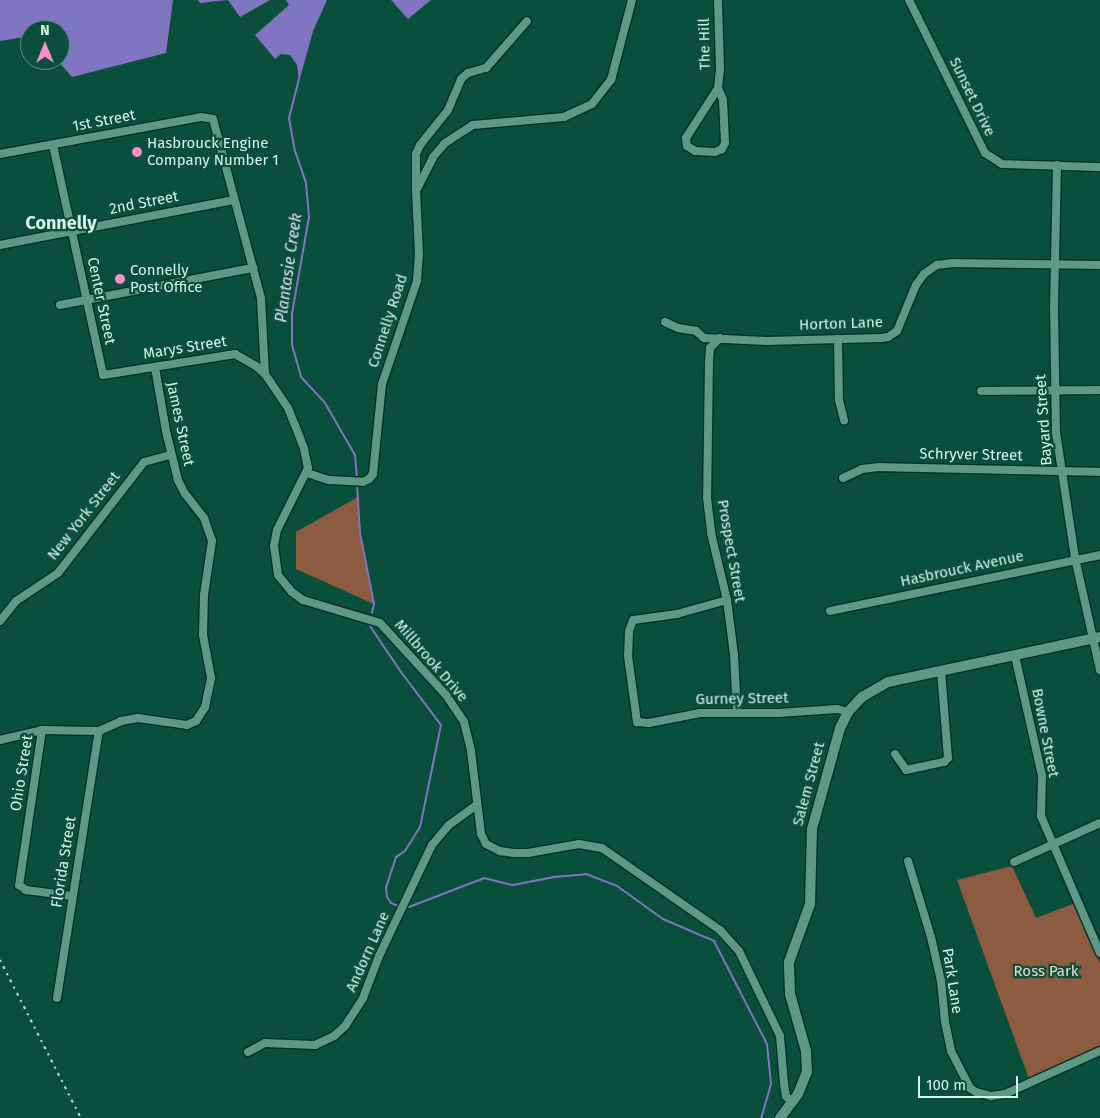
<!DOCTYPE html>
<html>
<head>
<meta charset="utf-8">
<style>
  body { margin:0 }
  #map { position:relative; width:1100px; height:1118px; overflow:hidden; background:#0a4e3c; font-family:"Fira Sans",sans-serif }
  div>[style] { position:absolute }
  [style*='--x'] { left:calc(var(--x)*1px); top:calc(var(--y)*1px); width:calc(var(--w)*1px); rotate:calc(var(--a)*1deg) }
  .green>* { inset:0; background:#8c5b40 }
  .water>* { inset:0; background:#8075c1 }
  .stream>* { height:2px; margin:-1px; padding:0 1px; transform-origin:1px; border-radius:1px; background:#8075c1 }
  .roads { filter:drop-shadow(1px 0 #003124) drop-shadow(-1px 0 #003124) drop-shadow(0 1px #003124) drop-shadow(0 -1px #003124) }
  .minor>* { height:8px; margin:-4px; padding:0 4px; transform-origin:4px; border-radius:4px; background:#5d9984 }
  .tertiary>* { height:10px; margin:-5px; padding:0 5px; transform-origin:5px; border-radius:5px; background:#5d9984 }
  .rail>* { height:2px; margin-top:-1px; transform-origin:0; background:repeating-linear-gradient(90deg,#bfe1d4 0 2.5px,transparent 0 7.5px) }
  .dots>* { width:14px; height:14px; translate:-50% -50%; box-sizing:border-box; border:2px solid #0a4e3c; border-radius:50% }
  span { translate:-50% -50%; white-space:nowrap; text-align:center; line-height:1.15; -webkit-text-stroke:4.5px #0a4e3c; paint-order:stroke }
  .street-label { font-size:15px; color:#d5f3e7 }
  .poi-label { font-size:15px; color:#d5f3e7 }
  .left { translate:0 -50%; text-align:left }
  .park-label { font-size:15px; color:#f0dace }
  .water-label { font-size:16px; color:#e1dff4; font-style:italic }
  .quarter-label { font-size:18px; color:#d5f3e7; font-weight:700 }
  .north { position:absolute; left:20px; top:20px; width:50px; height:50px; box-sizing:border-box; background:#0a4e3c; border:1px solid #5b9080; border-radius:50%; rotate:0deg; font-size:14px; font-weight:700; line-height:20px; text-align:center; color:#d5f3e7 }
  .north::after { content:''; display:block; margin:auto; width:18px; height:22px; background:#fb8fc5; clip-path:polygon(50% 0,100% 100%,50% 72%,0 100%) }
  .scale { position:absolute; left:918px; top:1076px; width:100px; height:22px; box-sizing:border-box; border:2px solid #d5f3e7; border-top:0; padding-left:6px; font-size:15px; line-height:18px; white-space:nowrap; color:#d5f3e7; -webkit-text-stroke:4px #0a4e3c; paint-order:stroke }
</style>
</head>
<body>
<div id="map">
  <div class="green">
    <div style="clip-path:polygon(358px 497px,360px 533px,374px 604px,296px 569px,296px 532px)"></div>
    <div style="clip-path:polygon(1012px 866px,1036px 918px,1073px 904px,1100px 963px,1100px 1047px,1029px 1079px,957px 880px)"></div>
  </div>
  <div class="water">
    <div style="clip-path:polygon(0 0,173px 0,166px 53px,72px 77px,57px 60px,60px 60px,60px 30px,30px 30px,30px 36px,0 41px)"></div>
    <div style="clip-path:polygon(198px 0,270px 0,240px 17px,228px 0,200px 3px)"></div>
    <div style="clip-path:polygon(286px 0,327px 0,313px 31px,299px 82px,297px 65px,290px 55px,281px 54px,275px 59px,255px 35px,289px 5px)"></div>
    <div style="clip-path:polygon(391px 0,431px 0,408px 19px)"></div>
  </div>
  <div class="stream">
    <div style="--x:299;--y:79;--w:40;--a:104.4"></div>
    <div style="--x:289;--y:118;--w:34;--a:80"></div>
    <div style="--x:295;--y:151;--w:34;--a:71"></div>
    <div style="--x:306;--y:183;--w:34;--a:85"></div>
    <div style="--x:309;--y:217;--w:97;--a:100"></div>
    <div style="--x:292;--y:313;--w:32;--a:90"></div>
    <div style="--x:292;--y:345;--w:33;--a:74"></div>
    <div style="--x:301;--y:377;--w:35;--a:47"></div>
    <div style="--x:325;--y:403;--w:60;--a:60"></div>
    <div style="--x:355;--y:455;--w:25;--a:85"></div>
    <div style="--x:357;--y:485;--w:48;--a:86.4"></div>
    <div style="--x:360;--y:533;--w:72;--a:78.8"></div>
    <div style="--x:374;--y:604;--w:9;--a:103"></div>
    <div style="--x:370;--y:626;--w:55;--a:56"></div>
    <div style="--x:401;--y:672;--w:66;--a:53"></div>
    <div style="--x:441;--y:725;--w:104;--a:101.6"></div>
    <div style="--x:420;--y:827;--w:28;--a:122"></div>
    <div style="--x:405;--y:851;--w:11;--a:146"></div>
    <div style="--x:396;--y:857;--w:32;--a:108"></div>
    <div style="--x:386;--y:887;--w:10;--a:84"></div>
    <div style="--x:387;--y:897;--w:7;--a:56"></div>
    <div style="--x:391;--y:903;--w:8;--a:23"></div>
    <div style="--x:409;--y:907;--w:80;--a:-21.1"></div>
    <div style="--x:484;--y:878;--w:30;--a:14"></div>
    <div style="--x:513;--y:885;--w:42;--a:-11"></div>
    <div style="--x:554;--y:877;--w:32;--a:-5"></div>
    <div style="--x:586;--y:874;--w:33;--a:21"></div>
    <div style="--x:617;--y:886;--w:57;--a:35.7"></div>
    <div style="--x:663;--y:919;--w:56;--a:23.3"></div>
    <div style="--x:714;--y:941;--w:116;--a:62.8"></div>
    <div style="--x:767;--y:1044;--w:40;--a:84.3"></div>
    <div style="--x:771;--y:1084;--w:35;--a:106"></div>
  </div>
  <div class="roads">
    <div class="minor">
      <div style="--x:909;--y:0;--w:171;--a:63.6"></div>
      <div style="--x:985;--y:153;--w:20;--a:33"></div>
      <div style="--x:1002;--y:164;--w:98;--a:1.8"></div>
      <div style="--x:718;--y:88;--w:13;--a:67"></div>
      <div style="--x:723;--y:100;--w:43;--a:87.3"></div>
      <div style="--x:725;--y:143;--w:7;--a:117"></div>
      <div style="--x:722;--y:149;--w:8;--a:157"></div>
      <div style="--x:715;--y:152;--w:20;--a:-177"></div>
      <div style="--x:695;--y:151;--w:9;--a:-148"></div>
      <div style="--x:687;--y:146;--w:8;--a:-97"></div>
      <div style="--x:686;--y:138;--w:59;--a:-57.4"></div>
      <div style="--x:718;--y:88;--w:19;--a:-84"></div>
      <div style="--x:720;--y:69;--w:69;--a:-91.7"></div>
      <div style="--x:53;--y:145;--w:235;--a:77.7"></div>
      <div style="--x:103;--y:375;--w:134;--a:-9"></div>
      <div style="--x:235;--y:354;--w:24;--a:30"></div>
      <div style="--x:256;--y:366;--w:12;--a:42"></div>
      <div style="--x:0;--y:154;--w:204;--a:-10.4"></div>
      <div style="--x:201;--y:117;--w:12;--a:9"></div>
      <div style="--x:213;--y:119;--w:185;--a:75"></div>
      <div style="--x:261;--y:298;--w:76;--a:87"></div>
      <div style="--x:265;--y:374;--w:41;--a:55.9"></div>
      <div style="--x:288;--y:408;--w:18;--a:68"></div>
      <div style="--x:295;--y:425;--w:26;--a:69"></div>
      <div style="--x:304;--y:449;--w:19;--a:78"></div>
      <div style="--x:308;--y:468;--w:69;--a:116.6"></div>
      <div style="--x:277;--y:530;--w:16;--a:101"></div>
      <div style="--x:274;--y:546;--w:29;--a:82"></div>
      <div style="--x:278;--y:575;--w:22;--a:51"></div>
      <div style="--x:292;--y:592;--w:14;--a:36"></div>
      <div style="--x:303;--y:600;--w:80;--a:16.6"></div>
      <div style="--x:380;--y:623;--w:98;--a:47.5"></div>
      <div style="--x:446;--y:695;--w:32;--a:56"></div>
      <div style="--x:464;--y:722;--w:30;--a:76"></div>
      <div style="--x:471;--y:751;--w:84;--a:83.1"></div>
      <div style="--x:481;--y:834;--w:11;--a:63"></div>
      <div style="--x:486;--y:844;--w:16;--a:27"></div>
      <div style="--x:500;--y:851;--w:14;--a:8"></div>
      <div style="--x:514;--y:853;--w:14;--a:0"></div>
      <div style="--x:528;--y:853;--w:52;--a:-10"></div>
      <div style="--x:579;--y:844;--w:23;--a:10"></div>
      <div style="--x:602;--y:848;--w:144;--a:34.8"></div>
      <div style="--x:720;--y:930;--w:28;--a:48"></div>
      <div style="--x:739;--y:951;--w:94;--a:64.2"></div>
      <div style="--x:780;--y:1036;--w:48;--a:85.2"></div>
      <div style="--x:784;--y:1084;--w:12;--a:81"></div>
      <div style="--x:786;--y:1096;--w:9;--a:49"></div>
      <div style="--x:1057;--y:165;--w:141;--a:91.2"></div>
      <div style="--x:1054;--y:306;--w:126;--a:89.1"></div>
      <div style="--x:1056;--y:432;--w:127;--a:81.4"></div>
      <div style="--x:1075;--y:558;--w:115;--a:77.4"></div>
      <div style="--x:416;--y:189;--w:35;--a:-90"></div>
      <div style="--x:416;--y:154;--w:10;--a:-66"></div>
      <div style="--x:420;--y:145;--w:45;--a:-51.3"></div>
      <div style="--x:448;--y:110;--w:34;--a:-67"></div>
      <div style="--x:461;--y:79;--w:9;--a:-41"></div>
      <div style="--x:468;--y:73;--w:19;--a:-16"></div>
      <div style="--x:486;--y:68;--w:62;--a:-48.9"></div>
      <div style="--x:0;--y:245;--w:238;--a:-10.9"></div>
      <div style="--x:60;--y:305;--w:197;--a:-10.9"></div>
      <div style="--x:665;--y:322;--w:14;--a:25"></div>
      <div style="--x:678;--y:328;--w:18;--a:9"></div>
      <div style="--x:696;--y:331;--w:11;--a:41"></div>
      <div style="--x:704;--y:338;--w:62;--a:2.8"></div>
      <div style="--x:766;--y:341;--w:115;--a:-1.5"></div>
      <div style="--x:881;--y:338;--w:7;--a:-8"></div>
      <div style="--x:888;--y:337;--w:11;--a:-34"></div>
      <div style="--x:897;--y:331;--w:50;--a:-67.6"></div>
      <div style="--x:916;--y:285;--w:14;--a:-54"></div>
      <div style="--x:924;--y:274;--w:16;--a:-35"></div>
      <div style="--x:937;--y:265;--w:16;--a:-7"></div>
      <div style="--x:953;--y:263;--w:147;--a:0.8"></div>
      <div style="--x:720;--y:338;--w:14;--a:135"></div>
      <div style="--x:710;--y:348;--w:13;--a:94"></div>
      <div style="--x:709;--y:361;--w:137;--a:90.8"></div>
      <div style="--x:707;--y:498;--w:35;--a:83"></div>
      <div style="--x:711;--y:533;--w:69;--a:76.6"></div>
      <div style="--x:727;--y:600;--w:55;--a:82.7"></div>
      <div style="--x:734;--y:655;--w:58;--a:87"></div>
      <div style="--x:838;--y:339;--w:61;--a:89.1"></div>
      <div style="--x:839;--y:400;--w:21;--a:76"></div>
      <div style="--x:981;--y:391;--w:119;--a:-0.5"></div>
      <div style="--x:307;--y:473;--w:23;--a:18"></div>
      <div style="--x:329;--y:480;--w:34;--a:3"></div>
      <div style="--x:363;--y:482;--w:7;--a:-27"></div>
      <div style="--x:369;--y:479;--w:6;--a:-51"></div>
      <div style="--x:373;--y:474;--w:90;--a:-84.3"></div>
      <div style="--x:382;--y:384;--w:109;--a:-71.2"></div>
      <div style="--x:417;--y:281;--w:27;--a:-86"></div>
      <div style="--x:419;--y:254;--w:63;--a:-92.7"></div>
      <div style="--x:416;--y:191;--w:38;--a:-63"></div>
      <div style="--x:433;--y:157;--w:18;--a:-49"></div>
      <div style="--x:445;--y:143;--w:33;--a:-33"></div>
      <div style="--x:473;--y:125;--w:91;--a:-5"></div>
      <div style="--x:564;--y:117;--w:31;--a:-25"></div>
      <div style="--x:592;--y:104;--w:31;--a:-52"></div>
      <div style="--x:611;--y:80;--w:83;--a:-75.3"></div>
      <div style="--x:843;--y:478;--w:21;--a:-25"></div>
      <div style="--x:862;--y:469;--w:17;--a:-7"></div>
      <div style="--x:879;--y:467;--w:221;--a:1.3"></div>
      <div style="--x:727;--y:600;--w:52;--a:164.4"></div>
      <div style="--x:677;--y:614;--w:44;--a:172.2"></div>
      <div style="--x:633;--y:620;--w:12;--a:110"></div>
      <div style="--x:629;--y:631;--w:25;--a:92"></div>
      <div style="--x:628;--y:656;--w:67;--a:82.2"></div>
      <div style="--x:637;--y:722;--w:12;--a:5"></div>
      <div style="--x:649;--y:723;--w:52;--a:-11.1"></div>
      <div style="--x:700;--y:713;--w:78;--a:0"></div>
      <div style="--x:778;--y:713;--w:59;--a:-3.9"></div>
      <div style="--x:837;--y:709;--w:11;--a:15"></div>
      <div style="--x:830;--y:611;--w:276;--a:-11.7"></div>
      <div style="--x:0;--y:621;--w:26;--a:-51"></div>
      <div style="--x:16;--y:601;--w:50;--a:-33.7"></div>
      <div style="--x:58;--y:573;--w:140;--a:-52.2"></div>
      <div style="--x:144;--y:462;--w:28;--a:-15"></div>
      <div style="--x:1015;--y:656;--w:123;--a:77.3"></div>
      <div style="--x:1042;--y:776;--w:40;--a:91.4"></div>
      <div style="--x:1041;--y:816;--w:149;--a:66.7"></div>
      <div style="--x:42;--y:730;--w:157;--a:98.4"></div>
      <div style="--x:19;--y:885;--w:9;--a:36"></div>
      <div style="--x:26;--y:890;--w:46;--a:7.4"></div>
      <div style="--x:0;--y:740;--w:43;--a:-13.4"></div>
      <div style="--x:42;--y:730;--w:57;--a:1"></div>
      <div style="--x:99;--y:731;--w:24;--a:-24"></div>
      <div style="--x:121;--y:721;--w:17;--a:-10"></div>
      <div style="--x:138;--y:718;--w:49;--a:8.1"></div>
      <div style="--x:187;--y:725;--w:10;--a:-24"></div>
      <div style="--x:196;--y:721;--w:17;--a:-57"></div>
      <div style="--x:205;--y:707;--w:30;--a:-78"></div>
      <div style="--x:211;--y:678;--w:44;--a:-100.5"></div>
      <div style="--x:203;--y:635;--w:40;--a:-88.6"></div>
      <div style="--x:204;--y:595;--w:55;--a:-81.6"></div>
      <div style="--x:212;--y:541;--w:24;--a:-109"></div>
      <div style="--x:204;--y:518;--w:31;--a:-128"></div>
      <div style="--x:185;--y:494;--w:16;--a:-117"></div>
      <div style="--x:178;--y:480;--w:50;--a:-103.8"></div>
      <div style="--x:166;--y:431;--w:65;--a:-99.8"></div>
      <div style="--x:895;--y:754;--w:19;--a:55"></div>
      <div style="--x:906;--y:770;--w:39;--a:-12"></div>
      <div style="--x:944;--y:762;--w:6;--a:-45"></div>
      <div style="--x:948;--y:758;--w:87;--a:-94.6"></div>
      <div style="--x:908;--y:861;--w:79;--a:73.2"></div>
      <div style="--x:931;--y:937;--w:45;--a:77.2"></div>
      <div style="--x:941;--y:981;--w:41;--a:84.4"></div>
      <div style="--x:945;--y:1022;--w:30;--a:78"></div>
      <div style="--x:951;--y:1051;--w:42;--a:62.8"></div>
      <div style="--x:970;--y:1088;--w:7;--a:34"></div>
      <div style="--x:976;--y:1092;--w:16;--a:15"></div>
      <div style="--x:991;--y:1096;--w:14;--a:-8"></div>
      <div style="--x:1005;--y:1094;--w:104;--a:-24.4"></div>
      <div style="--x:1014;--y:862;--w:94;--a:-24.4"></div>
      <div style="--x:57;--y:998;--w:270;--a:-81.1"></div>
      <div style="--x:248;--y:1052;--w:19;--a:-28"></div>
      <div style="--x:265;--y:1043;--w:50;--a:2.3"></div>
      <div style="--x:315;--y:1045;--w:21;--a:-25"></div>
      <div style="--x:334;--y:1036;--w:15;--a:-42"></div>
      <div style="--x:345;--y:1026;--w:33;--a:-57"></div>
      <div style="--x:363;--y:998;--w:45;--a:-69.1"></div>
      <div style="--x:379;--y:956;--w:123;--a:-64.5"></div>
      <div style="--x:432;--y:845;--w:26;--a:-50"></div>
      <div style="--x:449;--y:825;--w:34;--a:-36"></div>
    </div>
    <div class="tertiary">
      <div style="--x:780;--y:1118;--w:30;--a:-53"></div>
      <div style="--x:798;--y:1094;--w:24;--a:-68"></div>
      <div style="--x:807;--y:1072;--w:21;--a:-93"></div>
      <div style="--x:806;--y:1051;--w:59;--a:-105.7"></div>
      <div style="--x:790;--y:994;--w:32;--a:-92"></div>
      <div style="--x:789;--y:962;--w:62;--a:-70.1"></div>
      <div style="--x:810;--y:904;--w:75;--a:-88.5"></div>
      <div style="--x:812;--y:829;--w:105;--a:-74.5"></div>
      <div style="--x:840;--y:728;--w:18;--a:-63"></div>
      <div style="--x:848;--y:712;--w:21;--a:-47"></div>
      <div style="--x:862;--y:697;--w:30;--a:-30"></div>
      <div style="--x:888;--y:682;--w:217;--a:-12"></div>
    </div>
  </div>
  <div class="rail">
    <div style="--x:0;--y:960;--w:178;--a:62.9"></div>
  </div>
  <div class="dots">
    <div style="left:137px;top:152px;background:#fb8fc5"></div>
    <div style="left:120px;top:279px;background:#fb8fc5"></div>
  </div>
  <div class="street-label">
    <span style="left:705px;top:44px;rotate:-91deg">The Hill</span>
    <span style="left:972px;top:97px;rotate:64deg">Sunset Drive</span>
    <span style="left:104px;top:121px;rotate:-11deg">1st Street</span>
    <span style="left:144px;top:203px;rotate:-11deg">2nd Street</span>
    <span style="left:101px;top:301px;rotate:78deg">Center Street</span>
    <span style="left:388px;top:321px;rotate:-72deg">Connelly Road</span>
    <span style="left:841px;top:324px;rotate:-2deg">Horton Lane</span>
    <span style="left:185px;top:348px;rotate:-9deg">Marys Street</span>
    <span style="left:1044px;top:420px;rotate:-94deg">Bayard Street</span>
    <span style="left:180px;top:424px;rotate:78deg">James Street</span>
    <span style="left:971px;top:455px;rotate:1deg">Schryver Street</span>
    <span style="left:84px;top:516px;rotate:-52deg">New York Street</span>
    <span style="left:731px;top:551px;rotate:80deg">Prospect Street</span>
    <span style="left:962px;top:569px;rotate:-12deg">Hasbrouck Avenue</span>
    <span style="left:431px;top:661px;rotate:49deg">Millbrook Drive</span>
    <span style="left:742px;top:699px;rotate:-1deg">Gurney Street</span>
    <span style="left:1045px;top:733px;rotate:79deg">Bowne Street</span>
    <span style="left:22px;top:773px;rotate:-81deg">Ohio Street</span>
    <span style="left:809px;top:784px;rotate:-75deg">Salem Street</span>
    <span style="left:64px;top:862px;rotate:-81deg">Florida Street</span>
    <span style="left:368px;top:952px;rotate:-66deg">Andorn Lane</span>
    <span style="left:952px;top:981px;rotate:81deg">Park Lane</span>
  </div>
  <div class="poi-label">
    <span class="left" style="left:147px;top:152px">Hasbrouck Engine<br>Company Number 1</span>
    <span class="left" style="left:130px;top:279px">Connelly<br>Post Office</span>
  </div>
  <div class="park-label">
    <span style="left:1046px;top:972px">Ross Park</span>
  </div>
  <div class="water-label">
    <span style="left:289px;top:268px;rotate:-82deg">Plantasie Creek</span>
  </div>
  <div class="quarter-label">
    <span style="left:61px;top:223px">Connelly</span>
  </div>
  <div class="north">N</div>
  <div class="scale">100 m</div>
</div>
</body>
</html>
